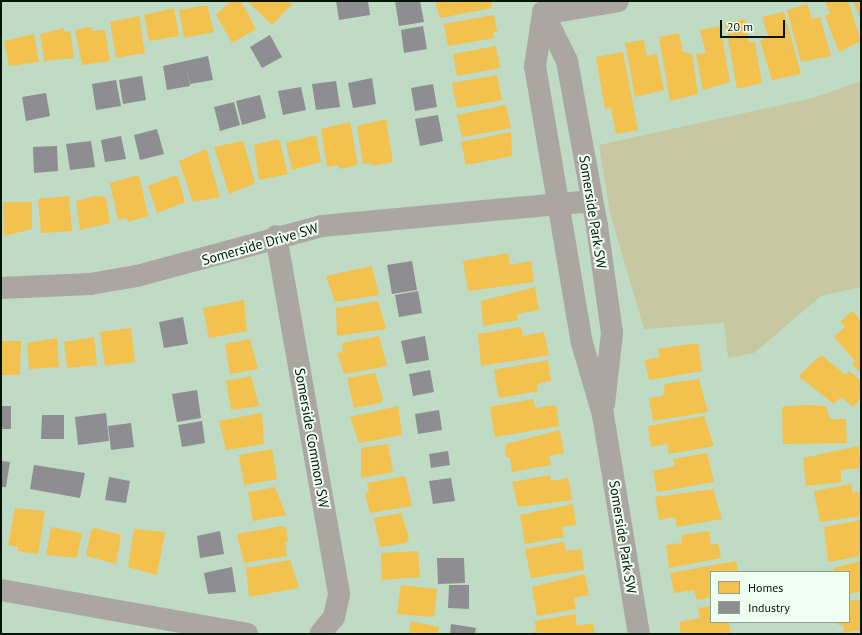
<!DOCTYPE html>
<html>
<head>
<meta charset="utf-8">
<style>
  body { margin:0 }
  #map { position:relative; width:862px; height:635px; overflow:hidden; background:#bfdbc3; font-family:"PT Sans",sans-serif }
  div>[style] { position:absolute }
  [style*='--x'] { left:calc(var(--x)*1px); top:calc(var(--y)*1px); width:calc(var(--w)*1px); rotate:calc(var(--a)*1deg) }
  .green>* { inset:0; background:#c7c8a1 }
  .homes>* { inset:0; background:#f2c14e }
  .industry>* { inset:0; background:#8d8d92 }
  .minor>* { height:22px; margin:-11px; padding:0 11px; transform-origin:11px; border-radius:11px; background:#aba6a1 }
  span { translate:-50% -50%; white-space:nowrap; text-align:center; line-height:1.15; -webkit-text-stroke:4px #eefef0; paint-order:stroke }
  .street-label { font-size:14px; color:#031506 }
  .frame { position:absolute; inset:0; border:2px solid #031506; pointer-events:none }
  .legend { position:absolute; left:710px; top:571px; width:140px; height:52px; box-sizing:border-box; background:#eefef0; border:1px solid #90a192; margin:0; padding:5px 7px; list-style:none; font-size:12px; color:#031506 }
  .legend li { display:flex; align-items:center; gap:8px; height:20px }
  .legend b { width:20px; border:1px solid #90a192 }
  .scale { position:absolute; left:720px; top:20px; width:65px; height:18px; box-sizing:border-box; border:2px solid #031506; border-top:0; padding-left:5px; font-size:12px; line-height:14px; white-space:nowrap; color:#031506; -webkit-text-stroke:3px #eefef0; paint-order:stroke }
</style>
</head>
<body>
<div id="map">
  <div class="green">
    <div style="clip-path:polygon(861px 81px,861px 287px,821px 296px,754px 353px,728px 358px,724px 323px,644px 329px,610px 213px,599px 145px,813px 98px)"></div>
  </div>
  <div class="homes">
    <div style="clip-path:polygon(231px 1px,241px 1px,256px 29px,232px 43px,216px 15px)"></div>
    <div style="clip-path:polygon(247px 1px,289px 1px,292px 4px,272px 25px)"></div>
    <div style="clip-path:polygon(435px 1px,491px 1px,492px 8px,440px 18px)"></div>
    <div style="clip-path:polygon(825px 1px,848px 1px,861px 41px,839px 52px,825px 16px,830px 14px)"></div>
    <div style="clip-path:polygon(853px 1px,861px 1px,861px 20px)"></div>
    <div style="clip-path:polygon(807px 4px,812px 19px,820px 17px,831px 56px,801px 62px,787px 10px)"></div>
    <div style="clip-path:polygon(207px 5px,214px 32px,184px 38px,179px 10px)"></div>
    <div style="clip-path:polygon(174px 8px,179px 36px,149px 41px,144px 15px)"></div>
    <div style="clip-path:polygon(784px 12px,801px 74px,772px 80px,760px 41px,768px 36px,762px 17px)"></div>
    <div style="clip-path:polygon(494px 15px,497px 32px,493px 32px,494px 38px,448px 46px,444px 24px)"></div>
    <div style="clip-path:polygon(139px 16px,145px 53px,116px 58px,110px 22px)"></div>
    <div style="clip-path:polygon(745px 19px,749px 43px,755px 42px,762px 83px,737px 89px,725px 23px)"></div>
    <div style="clip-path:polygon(720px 26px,730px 82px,703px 90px,696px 54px,706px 53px,700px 30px)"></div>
    <div style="clip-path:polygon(91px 27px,92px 31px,105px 30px,110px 61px,82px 65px,75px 30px)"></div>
    <div style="clip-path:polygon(64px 28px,64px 32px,70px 31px,74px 58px,44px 61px,40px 34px)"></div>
    <div style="clip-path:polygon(679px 33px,683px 52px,692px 54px,698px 94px,670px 101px,659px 37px)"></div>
    <div style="clip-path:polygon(34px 34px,39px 62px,9px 66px,4px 41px)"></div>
    <div style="clip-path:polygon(644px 40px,647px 56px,657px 54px,664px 90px,635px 97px,625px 43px)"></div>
    <div style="clip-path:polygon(496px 46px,500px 68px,457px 76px,453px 54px)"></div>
    <div style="clip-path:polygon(623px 52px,638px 130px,616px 134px,611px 108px,605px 109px,596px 57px)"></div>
    <div style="clip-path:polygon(497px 75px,502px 100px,457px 108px,452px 83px)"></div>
    <div style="clip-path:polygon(506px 105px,511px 128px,462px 137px,457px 115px)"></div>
    <div style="clip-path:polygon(386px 119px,393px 162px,372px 166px,371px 163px,363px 164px,357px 126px)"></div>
    <div style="clip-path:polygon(350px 122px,358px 165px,339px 169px,339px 165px,327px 167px,321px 129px)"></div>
    <div style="clip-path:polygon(511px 132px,512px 156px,466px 165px,461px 142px)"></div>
    <div style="clip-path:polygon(316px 135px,321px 162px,292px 170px,286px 143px)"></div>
    <div style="clip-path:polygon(279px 139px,288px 174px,259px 180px,254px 145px)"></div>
    <div style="clip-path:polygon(243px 141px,255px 183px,229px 194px,214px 147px)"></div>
    <div style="clip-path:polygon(206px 149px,220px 197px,193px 202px,179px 161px)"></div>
    <div style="clip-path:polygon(139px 175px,148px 216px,128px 222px,127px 218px,118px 220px,110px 183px)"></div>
    <div style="clip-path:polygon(173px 176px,178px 177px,185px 202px,157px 213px,148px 186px)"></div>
    <div style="clip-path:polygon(69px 196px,72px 231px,41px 233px,38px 199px)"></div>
    <div style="clip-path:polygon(95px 196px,106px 197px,110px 223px,80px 230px,76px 201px)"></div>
    <div style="clip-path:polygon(3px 202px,32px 202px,32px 229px,4px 236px)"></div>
    <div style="clip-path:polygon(508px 253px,510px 265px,531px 261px,534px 282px,468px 291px,463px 261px)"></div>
    <div style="clip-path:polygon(372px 266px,379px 295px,335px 302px,326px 276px)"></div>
    <div style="clip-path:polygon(535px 287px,539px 310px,517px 314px,518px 320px,483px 326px,481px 301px)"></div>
    <div style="clip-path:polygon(244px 300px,247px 331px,209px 338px,203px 308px)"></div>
    <div style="clip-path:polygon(378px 301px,386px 329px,337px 336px,336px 308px)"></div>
    <div style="clip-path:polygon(852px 311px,861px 321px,861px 373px,852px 364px,855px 361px,834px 337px,845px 327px,840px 322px)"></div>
    <div style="clip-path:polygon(521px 327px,523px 336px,544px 332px,549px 355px,481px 366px,478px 334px)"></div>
    <div style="clip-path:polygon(131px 328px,135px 362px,105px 366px,100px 332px)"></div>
    <div style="clip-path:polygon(379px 336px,387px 366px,344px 374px,337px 353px,343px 352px,342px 343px)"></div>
    <div style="clip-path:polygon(94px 337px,97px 365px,67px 368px,64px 342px)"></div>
    <div style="clip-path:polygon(57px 338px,59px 367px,29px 369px,27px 343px)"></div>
    <div style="clip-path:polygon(250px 339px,258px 369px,230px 374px,225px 344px)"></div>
    <div style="clip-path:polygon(1px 341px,21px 341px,20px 375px,1px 375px)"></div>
    <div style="clip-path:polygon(698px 343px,702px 371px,649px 380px,645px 360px,660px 357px,658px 349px)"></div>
    <div style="clip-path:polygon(821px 355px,846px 375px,849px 371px,861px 381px,861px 397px,853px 407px,841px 397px,834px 404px,798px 376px)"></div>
    <div style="clip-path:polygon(548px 360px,551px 381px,537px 384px,538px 391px,499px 398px,494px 370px)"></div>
    <div style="clip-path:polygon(375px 373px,383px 399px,380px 403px,354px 408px,347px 378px)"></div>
    <div style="clip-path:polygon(251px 376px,259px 406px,231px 410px,226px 381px)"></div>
    <div style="clip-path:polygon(699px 379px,708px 412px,653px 421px,649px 398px,663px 396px,665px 384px)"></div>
    <div style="clip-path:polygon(533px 399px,536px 408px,556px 405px,559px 426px,495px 437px,490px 407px)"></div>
    <div style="clip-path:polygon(803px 405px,826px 406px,830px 419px,846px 419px,847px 443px,783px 444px,782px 407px)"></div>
    <div style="clip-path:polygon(398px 406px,402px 435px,359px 443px,350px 417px)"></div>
    <div style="clip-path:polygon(262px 413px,264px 444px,226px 450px,219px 421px)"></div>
    <div style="clip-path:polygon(704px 416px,714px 446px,669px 454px,667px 444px,651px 447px,648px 426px)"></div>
    <div style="clip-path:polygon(560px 430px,564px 453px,549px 456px,551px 465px,512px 472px,510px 458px,505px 456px,506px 444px)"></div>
    <div style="clip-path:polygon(388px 444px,393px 472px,361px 478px,361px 448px)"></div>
    <div style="clip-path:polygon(859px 446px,861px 468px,841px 470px,841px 482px,806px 486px,803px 458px)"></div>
    <div style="clip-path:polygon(272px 449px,277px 479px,244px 485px,239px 455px)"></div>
    <div style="clip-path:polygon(707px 453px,714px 482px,657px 492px,653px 471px,675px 466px,673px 459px)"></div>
    <div style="clip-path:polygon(550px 475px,551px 481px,568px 478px,572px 500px,518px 507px,512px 482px)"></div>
    <div style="clip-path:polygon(405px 476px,412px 506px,370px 513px,365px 493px,369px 492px,367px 483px)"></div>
    <div style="clip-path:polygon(851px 484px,853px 493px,861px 491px,861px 516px,820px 522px,814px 491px)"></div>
    <div style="clip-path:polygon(275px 487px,286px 515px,253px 521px,248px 492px)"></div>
    <div style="clip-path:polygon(713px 489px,722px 519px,677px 527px,675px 517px,659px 520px,655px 497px)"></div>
    <div style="clip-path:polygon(573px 504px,576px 525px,562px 527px,564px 537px,525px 544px,520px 515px)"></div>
    <div style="clip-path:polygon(15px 508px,45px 511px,38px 554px,17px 551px,18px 547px,8px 545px)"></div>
    <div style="clip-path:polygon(401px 513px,409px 538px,406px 543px,380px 547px,374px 518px)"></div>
    <div style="clip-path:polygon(861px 520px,861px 556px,828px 562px,824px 527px)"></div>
    <div style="clip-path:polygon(282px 526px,286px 528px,288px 541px,285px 542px,287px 556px,244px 563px,237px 534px)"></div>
    <div style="clip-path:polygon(51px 527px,82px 533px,77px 558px,46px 555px)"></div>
    <div style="clip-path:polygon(95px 528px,121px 535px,116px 564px,86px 556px,91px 530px)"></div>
    <div style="clip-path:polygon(134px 529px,165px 532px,157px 575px,128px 567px)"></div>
    <div style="clip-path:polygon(709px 531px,711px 545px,718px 543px,721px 558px,669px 568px,666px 545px,682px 543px,682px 535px)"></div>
    <div style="clip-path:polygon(564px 542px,566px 551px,581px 549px,584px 570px,531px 578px,525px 549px)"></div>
    <div style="clip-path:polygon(418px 551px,420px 577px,382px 580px,381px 553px)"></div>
    <div style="clip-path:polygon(290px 560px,299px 588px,249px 597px,246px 568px)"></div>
    <div style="clip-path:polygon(736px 561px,738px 572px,711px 572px,711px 597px,697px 600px,694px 590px,674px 593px,670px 573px)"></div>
    <div style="clip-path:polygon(861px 561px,861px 591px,849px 594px,849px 572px,834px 572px,834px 568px)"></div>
    <div style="clip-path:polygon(585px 574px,589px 595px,574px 598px,576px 609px,537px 616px,532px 587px)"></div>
    <div style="clip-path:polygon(401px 585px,437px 589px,434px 617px,397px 614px)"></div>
    <div style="clip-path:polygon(861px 599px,861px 630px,844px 633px,843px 625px,838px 625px,837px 622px,849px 622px,849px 601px)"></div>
    <div style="clip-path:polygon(711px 606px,711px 622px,729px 622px,731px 634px,681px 634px,679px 622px,700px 618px,698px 608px)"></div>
    <div style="clip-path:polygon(575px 614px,577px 626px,593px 623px,595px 634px,529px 634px,536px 631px,535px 621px)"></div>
    <div style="clip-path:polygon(411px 621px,439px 627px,437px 634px,409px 634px)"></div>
  </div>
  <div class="industry">
    <div style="clip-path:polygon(336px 1px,368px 1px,370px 15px,339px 20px)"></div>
    <div style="clip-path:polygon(395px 1px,420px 1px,424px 22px,399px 26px)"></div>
    <div style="clip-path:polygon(423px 26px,427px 49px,404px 53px,401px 30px)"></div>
    <div style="clip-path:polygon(270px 35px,282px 57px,262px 68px,250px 47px)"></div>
    <div style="clip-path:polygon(208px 56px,213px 80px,190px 84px,186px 64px,190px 86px,167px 90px,163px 66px)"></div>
    <div style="clip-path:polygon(142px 76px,146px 100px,123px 104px,119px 80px)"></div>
    <div style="clip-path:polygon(372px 78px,376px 104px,353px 108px,348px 83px)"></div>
    <div style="clip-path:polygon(116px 80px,121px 106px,96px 110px,92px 84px)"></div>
    <div style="clip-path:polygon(336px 81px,340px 107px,316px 110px,312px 84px)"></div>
    <div style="clip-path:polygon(433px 84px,437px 107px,415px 111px,411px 88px)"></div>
    <div style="clip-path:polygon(301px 87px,306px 110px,283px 115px,278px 91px)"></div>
    <div style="clip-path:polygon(46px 93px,50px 116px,26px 121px,22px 97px)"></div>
    <div style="clip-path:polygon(260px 95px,266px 118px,242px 125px,236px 101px)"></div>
    <div style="clip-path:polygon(234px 102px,240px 125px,220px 131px,214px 107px)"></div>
    <div style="clip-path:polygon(438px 115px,443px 141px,420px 146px,415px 119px)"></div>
    <div style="clip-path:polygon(157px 129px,164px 154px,140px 160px,134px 135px)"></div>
    <div style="clip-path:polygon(121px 136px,126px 159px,105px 162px,101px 140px)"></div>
    <div style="clip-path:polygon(91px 141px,95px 167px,70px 170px,66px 144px)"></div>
    <div style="clip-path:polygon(57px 146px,58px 171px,34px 173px,33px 147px)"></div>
    <div style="clip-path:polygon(412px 261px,417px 290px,392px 294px,387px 265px)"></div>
    <div style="clip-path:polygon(418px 291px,422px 313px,399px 317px,395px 295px)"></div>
    <div style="clip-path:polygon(183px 317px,188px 344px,164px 348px,159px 322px)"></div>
    <div style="clip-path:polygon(425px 336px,429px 360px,406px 364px,401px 341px)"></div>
    <div style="clip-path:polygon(430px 370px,434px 392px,413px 396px,409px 374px)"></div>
    <div style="clip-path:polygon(197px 390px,201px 418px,177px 422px,172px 394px)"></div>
    <div style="clip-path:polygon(1px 406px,11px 406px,11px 429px,1px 429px)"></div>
    <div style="clip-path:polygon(439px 410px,442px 430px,418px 434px,415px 414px)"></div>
    <div style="clip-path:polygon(106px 413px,109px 441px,78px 445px,75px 417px)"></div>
    <div style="clip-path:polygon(42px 415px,64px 415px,64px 439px,41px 439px)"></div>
    <div style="clip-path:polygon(202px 421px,205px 443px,182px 447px,178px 425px)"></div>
    <div style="clip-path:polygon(131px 423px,134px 447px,111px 450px,108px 426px)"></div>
    <div style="clip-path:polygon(448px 451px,450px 465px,431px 468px,429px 454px)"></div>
    <div style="clip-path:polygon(1px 461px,10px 462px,6px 487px,1px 487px)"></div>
    <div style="clip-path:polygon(34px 465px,85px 473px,80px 498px,30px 489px)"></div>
    <div style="clip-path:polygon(109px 477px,130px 481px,126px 503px,105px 500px)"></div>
    <div style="clip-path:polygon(451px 478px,455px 501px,433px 504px,429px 481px)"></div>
    <div style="clip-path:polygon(220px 531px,224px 554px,200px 558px,197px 536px)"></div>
    <div style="clip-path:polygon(437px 558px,464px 558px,465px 583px,438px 584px)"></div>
    <div style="clip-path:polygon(232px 567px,236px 592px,208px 594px,204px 573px)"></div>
    <div style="clip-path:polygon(449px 585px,469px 585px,469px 609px,448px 608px)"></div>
    <div style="clip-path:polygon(451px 624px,476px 628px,475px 634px,450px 634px)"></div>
  </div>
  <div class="minor">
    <div style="--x:543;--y:12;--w:55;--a:63.9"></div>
    <div style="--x:567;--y:61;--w:168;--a:79.7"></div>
    <div style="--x:597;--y:226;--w:108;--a:82"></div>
    <div style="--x:612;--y:333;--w:71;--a:96.4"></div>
    <div style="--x:543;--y:14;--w:53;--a:98.7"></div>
    <div style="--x:535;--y:66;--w:281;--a:80.4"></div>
    <div style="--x:582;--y:343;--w:75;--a:73.7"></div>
    <div style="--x:603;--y:415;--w:222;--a:80.7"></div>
    <div style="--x:543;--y:14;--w:76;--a:-9.8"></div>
    <div style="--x:276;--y:236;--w:364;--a:80"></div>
    <div style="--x:339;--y:595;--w:23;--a:103"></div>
    <div style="--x:334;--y:617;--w:22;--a:129"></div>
    <div style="--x:1;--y:288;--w:89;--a:-2.6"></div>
    <div style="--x:90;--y:284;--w:48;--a:-9.7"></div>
    <div style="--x:137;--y:276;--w:192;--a:-15.1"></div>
    <div style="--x:322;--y:226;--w:271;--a:-5.3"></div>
    <div style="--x:1;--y:590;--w:250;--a:10.1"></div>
  </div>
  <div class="street-label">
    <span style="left:593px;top:212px;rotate:81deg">Somerside Park SW</span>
    <span style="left:260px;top:244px;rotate:-16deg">Somerside Drive SW</span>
    <span style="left:312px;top:438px;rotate:80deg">Somerside Common SW</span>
    <span style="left:623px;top:537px;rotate:81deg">Somerside Park SW</span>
  </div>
  <div class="frame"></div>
  <ul class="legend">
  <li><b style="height:11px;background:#f2c14e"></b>Homes</li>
  <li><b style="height:11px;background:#8d8d92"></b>Industry</li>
  </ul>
  <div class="scale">20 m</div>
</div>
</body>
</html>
